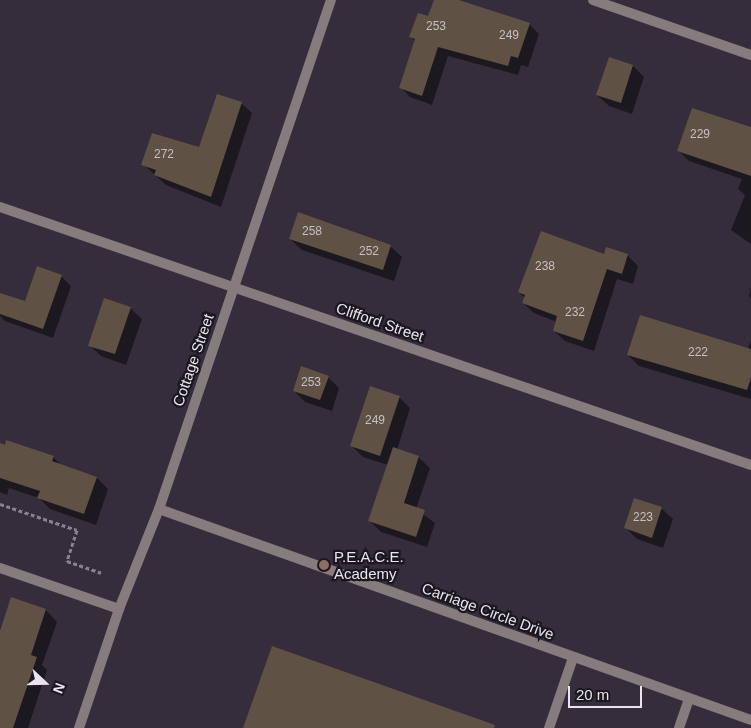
<!DOCTYPE html>
<html>
<head>
<meta charset="utf-8">
<style>
  body { margin:0 }
  #map { position:relative; width:751px; height:728px; overflow:hidden; background:#352d3c; font-family:Arial,sans-serif }
  div>[style] { position:absolute }
  [style*='--x'] { left:calc(var(--x)*1px); top:calc(var(--y)*1px); width:calc(var(--w)*1px); rotate:calc(var(--a)*1deg) }
  .shadow>* { inset:0; background:#0007 }
  .building>* { inset:0; background:#5f5143 }
  .path>* { height:3px; margin-top:-1.5px; transform-origin:0; background:repeating-linear-gradient(90deg,#88818e 0 4px,transparent 0 6.5px) }
  .lane>* { height:10px; margin:-5px; padding:0 5px; transform-origin:5px; border-radius:5px; background:#867c7e }
  .street>* { height:10px; margin:-5px; padding:0 5px; transform-origin:5px; border-radius:5px; background:#867c7e }
  .dots>* { width:14px; height:14px; translate:-50% -50%; box-sizing:border-box; border:2px solid #1b171e; border-radius:50% }
  span { translate:-50% -50%; white-space:nowrap; text-align:center; line-height:1.15; -webkit-text-stroke:4.5px #1b171e; paint-order:stroke }
  .number-label { font-size:12px; color:#c6bfc3 }
  .number-label span { -webkit-text-stroke-width:0 }
  .street-label { font-size:15px; color:#e9e4ee }
  .poi-label { font-size:15px; color:#e9e4ee }
  .left { translate:0 -50%; text-align:left }
  .north { position:absolute; left:20px; top:658px; width:50px; height:50px; -webkit-text-stroke:4px #1b171e; paint-order:stroke; rotate:111deg; font-size:14px; font-weight:700; line-height:20px; text-align:center; color:#e9e4ee }
  .north::after { content:''; display:block; margin:auto; width:18px; height:22px; background:#e9e4ee; clip-path:polygon(50% 0,100% 100%,50% 72%,0 100%) }
  .scale { position:absolute; left:568px; top:686px; width:74px; height:22px; box-sizing:border-box; border:2px solid #e9e4ee; border-top:0; padding-left:6px; font-size:15px; line-height:18px; white-space:nowrap; color:#e9e4ee; -webkit-text-stroke:4px #1b171e; paint-order:stroke }
</style>
</head>
<body>
<div id="map">
  <div class="shadow">
    <div style="clip-path:polygon(435px 0,459px 0,529px 24px,539px 34px,528px 67px,521px 65px,518px 75px,448px 56px,432px 105px,410px 97px,400px 87px,416px 42px,411px 37px,429px 18px)"></div>
    <div style="clip-path:polygon(633px 66px,644px 77px,632px 114px,609px 106px,597px 95px)"></div>
    <div style="clip-path:polygon(241px 103px,252px 113px,221px 207px,166px 185px,143px 164px,199px 148px)"></div>
    <div style="clip-path:polygon(751px 127px,751px 244px,731px 230px,745px 195px,738px 189px,742px 179px,689px 161px,679px 151px)"></div>
    <div style="clip-path:polygon(290px 239px,390px 246px,402px 257px,394px 281px,302px 250px)"></div>
    <div style="clip-path:polygon(627px 255px,638px 266px,633px 284px,617px 279px,594px 351px,565px 341px,554px 331px,557px 322px,534px 313px,523px 303px,525px 298px,519px 292px,605px 256px)"></div>
    <div style="clip-path:polygon(61px 276px,71px 286px,53px 338px,5px 321px,0 316px,0 296px,26px 303px)"></div>
    <div style="clip-path:polygon(751px 288px,751px 299px,749px 296px)"></div>
    <div style="clip-path:polygon(130px 308px,142px 319px,126px 365px,101px 356px,89px 345px)"></div>
    <div style="clip-path:polygon(751px 339px,751px 399px,639px 366px,628px 355px,748px 349px)"></div>
    <div style="clip-path:polygon(328px 377px,339px 388px,332px 411px,305px 402px,294px 391px)"></div>
    <div style="clip-path:polygon(399px 397px,410px 408px,397px 450px,418px 457px,430px 468px,416px 509px,435px 523px,427px 547px,381px 532px,370px 521px,388px 465px,363px 457px,352px 446px)"></div>
    <div style="clip-path:polygon(0 445px,53px 457px,61px 465px,97px 478px,108px 489px,96px 525px,50px 509px,39px 498px,9px 488px,7px 495px,0 492px)"></div>
    <div style="clip-path:polygon(661px 508px,673px 519px,663px 548px,637px 539px,626px 528px)"></div>
    <div style="clip-path:polygon(12px 599px,46px 610px,57px 622px,42px 665px,47px 670px,28px 728px,0 728px,0 635px)"></div>
  </div>
  <div class="building">
    <div style="clip-path:polygon(434px 0,459px 0,530px 23px,518px 58px,511px 56px,508px 66px,438px 47px,422px 96px,399px 88px,415px 39px,409px 37px,418px 13px,428px 16px)"></div>
    <div style="clip-path:polygon(609px 57px,633px 65px,621px 103px,596px 95px)"></div>
    <div style="clip-path:polygon(217px 94px,242px 102px,211px 197px,154px 175px,156px 170px,141px 165px,152px 133px,199px 147px)"></div>
    <div style="clip-path:polygon(692px 108px,751px 127px,751px 176px,677px 151px)"></div>
    <div style="clip-path:polygon(298px 212px,391px 245px,383px 270px,289px 239px)"></div>
    <div style="clip-path:polygon(541px 231px,604px 254px,606px 247px,628px 254px,622px 274px,607px 269px,583px 341px,553px 331px,557px 316px,522px 303px,525px 295px,518px 292px)"></div>
    <div style="clip-path:polygon(37px 266px,62px 275px,43px 329px,0 314px,0 293px,25px 301px)"></div>
    <div style="clip-path:polygon(104px 298px,131px 307px,115px 354px,88px 346px)"></div>
    <div style="clip-path:polygon(640px 315px,751px 349px,751px 378px,747px 390px,627px 355px)"></div>
    <div style="clip-path:polygon(301px 366px,329px 376px,320px 400px,293px 391px)"></div>
    <div style="clip-path:polygon(370px 386px,400px 396px,380px 456px,350px 446px)"></div>
    <div style="clip-path:polygon(6px 440px,54px 456px,52px 461px,97px 477px,84px 514px,37px 498px,40px 491px,0 478px,0 443px,5px 445px)"></div>
    <div style="clip-path:polygon(393px 447px,419px 456px,404px 503px,425px 510px,416px 537px,368px 521px)"></div>
    <div style="clip-path:polygon(634px 498px,662px 507px,652px 538px,624px 528px)"></div>
    <div style="clip-path:polygon(11px 597px,46px 609px,31px 655px,37px 657px,13px 728px,0 728px,0 631px)"></div>
    <div style="clip-path:polygon(272px 646px,495px 725px,494px 728px,243px 728px)"></div>
  </div>
  <div class="path">
    <div style="--x:0;--y:504;--w:81;--a:18.7"></div>
    <div style="--x:77;--y:530;--w:33;--a:108"></div>
    <div style="--x:67;--y:561;--w:36;--a:19"></div>
  </div>
  <div class="lane">
    <div style="--x:0;--y:568;--w:126;--a:19"></div>
    <div style="--x:549;--y:728;--w:74;--a:-71.1"></div>
    <div style="--x:679;--y:728;--w:31;--a:-71"></div>
  </div>
  <div class="street">
    <div style="--x:593;--y:0;--w:167;--a:19.2"></div>
    <div style="--x:0;--y:207;--w:794;--a:18.96"></div>
    <div style="--x:159;--y:509;--w:628;--a:19.62"></div>
    <div style="--x:79;--y:728;--w:126;--a:-71.4"></div>
    <div style="--x:119;--y:609;--w:108;--a:-68.2"></div>
    <div style="--x:159;--y:509;--w:537;--a:-71.33"></div>
  </div>
  <div class="dots">
    <div style="left:324px;top:565px;background:#8d6e63"></div>
  </div>
  <div class="number-label">
    <span style="left:436px;top:27px">253</span>
    <span style="left:509px;top:36px">249</span>
    <span style="left:700px;top:135px">229</span>
    <span style="left:164px;top:155px">272</span>
    <span style="left:312px;top:232px">258</span>
    <span style="left:369px;top:252px">252</span>
    <span style="left:545px;top:267px">238</span>
    <span style="left:575px;top:313px">232</span>
    <span style="left:698px;top:353px">222</span>
    <span style="left:311px;top:383px">253</span>
    <span style="left:375px;top:421px">249</span>
    <span style="left:643px;top:518px">223</span>
  </div>
  <div class="street-label">
    <span style="left:380px;top:322px;rotate:19deg">Clifford Street</span>
    <span style="left:193px;top:360px;rotate:-71deg">Cottage Street</span>
    <span style="left:488px;top:611px;rotate:20deg">Carriage Circle Drive</span>
  </div>
  <div class="poi-label">
    <span class="left" style="left:334px;top:565px">P.E.A.C.E.<br>Academy</span>
  </div>
  <div class="north">N</div>
  <div class="scale">20 m</div>
</div>
</body>
</html>
